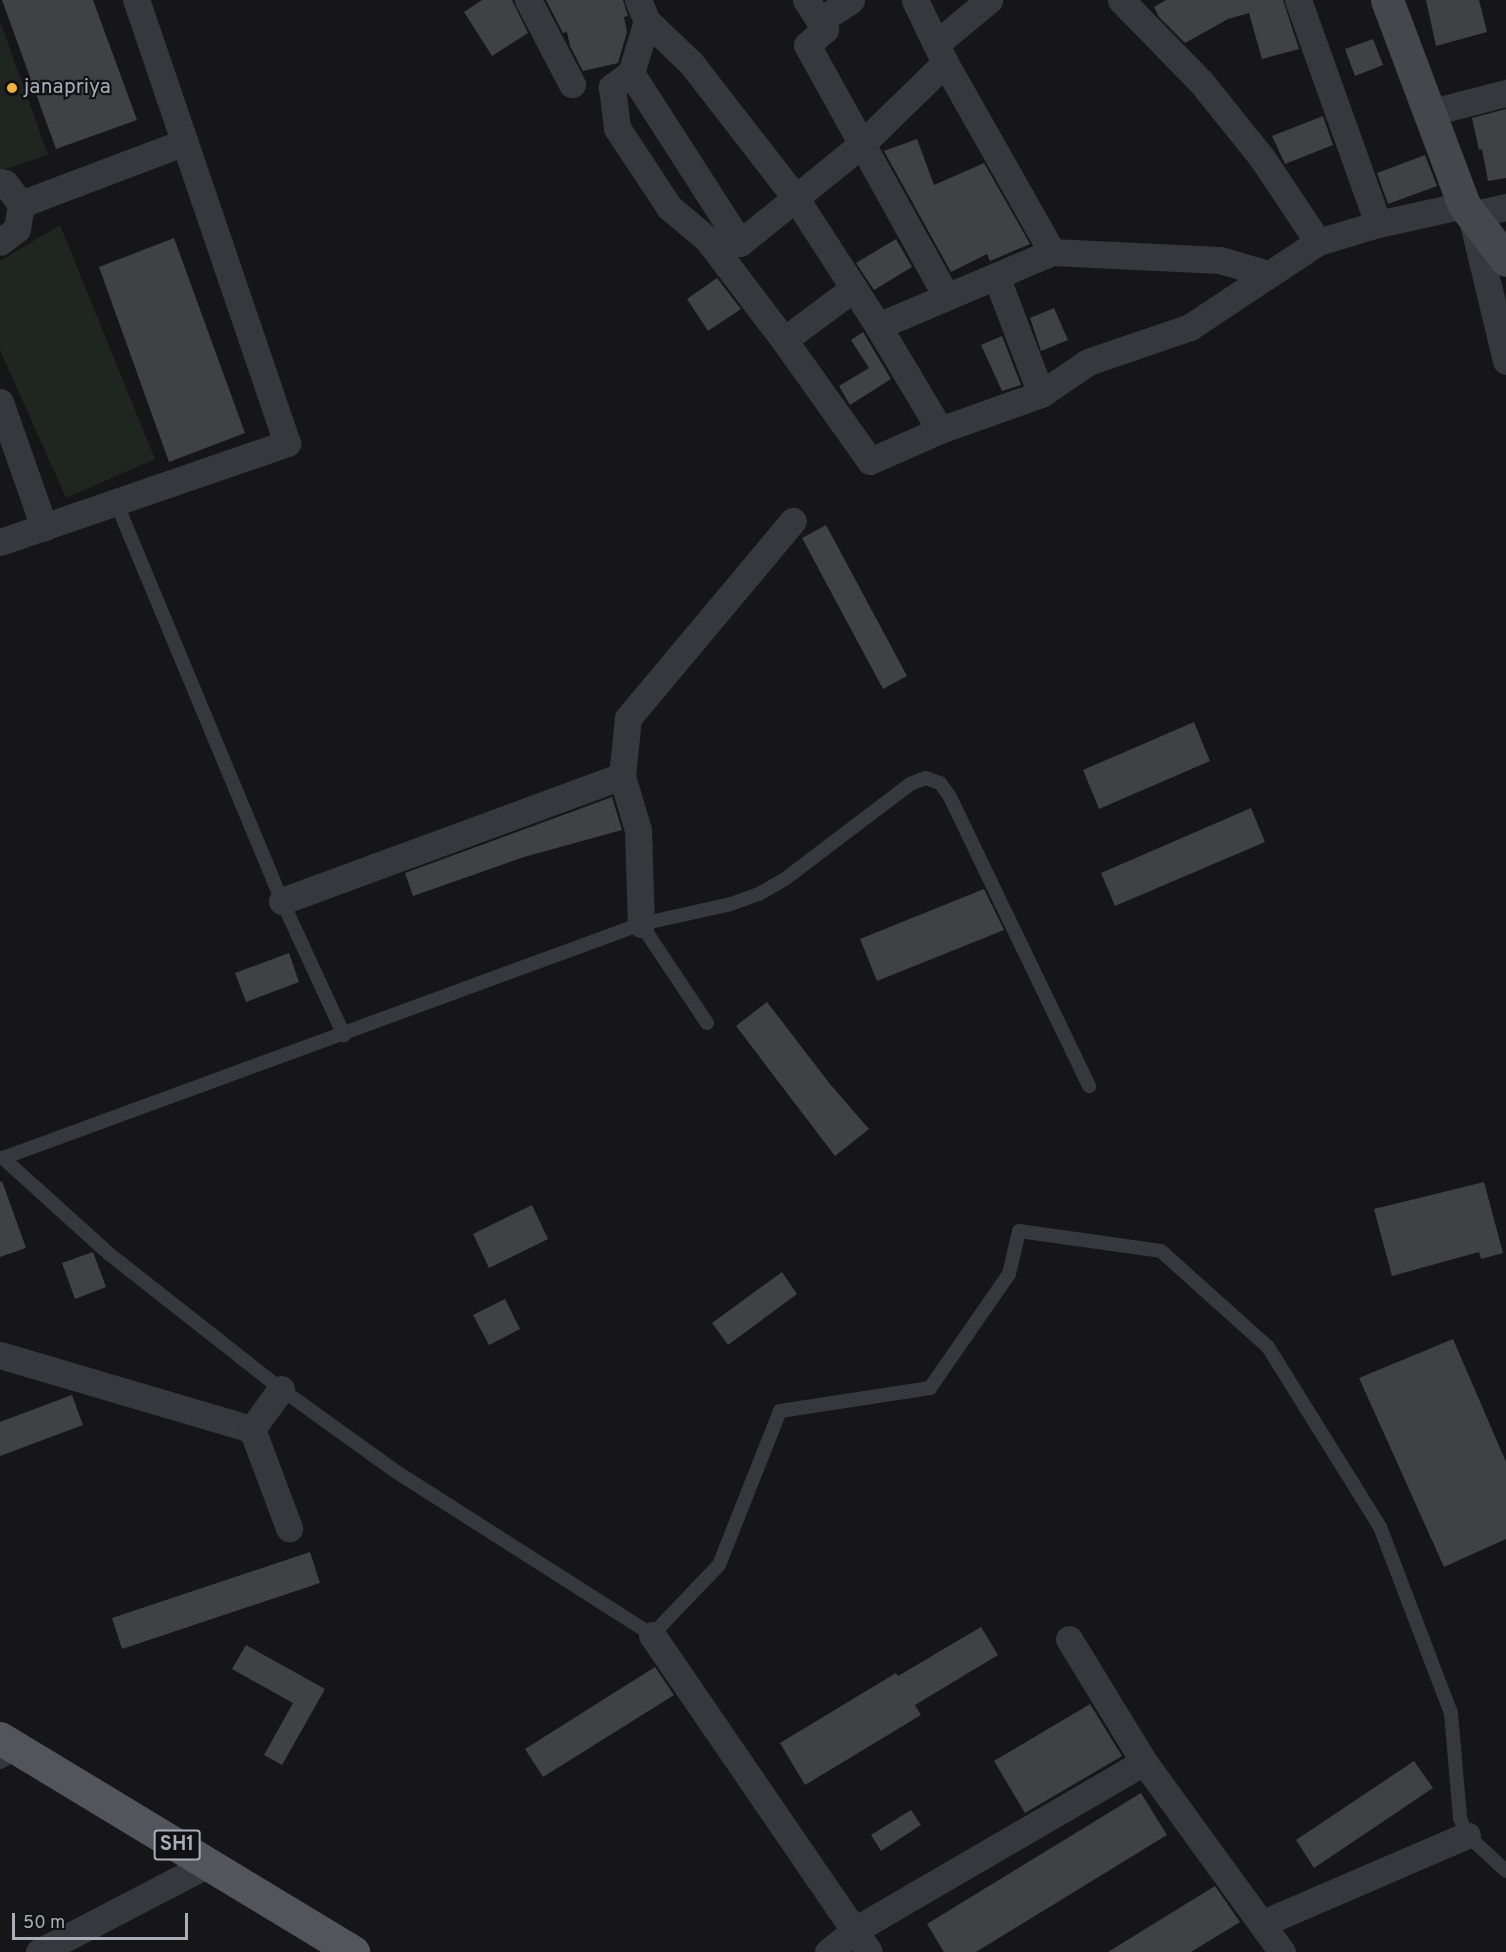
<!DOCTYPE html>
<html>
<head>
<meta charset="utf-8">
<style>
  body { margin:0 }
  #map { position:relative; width:1506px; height:1952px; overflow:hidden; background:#161618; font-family:Overpass,sans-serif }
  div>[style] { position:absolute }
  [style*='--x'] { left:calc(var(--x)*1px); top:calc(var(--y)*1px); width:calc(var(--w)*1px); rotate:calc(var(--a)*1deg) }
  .green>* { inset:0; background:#1e261f }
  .building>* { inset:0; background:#404145 }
  .lane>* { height:14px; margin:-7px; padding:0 7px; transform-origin:7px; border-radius:7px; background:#37383d }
  .street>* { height:27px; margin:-13.5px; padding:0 13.5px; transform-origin:13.5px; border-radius:13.5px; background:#37383d }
  .secondary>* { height:33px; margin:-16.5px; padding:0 16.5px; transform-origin:16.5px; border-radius:16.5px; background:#45474d }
  .primary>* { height:33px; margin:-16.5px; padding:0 16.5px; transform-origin:16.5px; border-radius:16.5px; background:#53555c }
  .dots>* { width:16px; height:16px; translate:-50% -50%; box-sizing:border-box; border:3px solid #111113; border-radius:50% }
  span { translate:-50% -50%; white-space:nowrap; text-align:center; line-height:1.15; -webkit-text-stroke:4.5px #111113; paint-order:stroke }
  .shield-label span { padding:2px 4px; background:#111113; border:2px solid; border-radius:4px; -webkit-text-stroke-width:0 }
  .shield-label { font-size:20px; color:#a8adb8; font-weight:700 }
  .poi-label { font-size:21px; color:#a8adb8 }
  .left { translate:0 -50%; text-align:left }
  .scale { position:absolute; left:12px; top:1913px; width:176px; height:27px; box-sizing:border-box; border:3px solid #a8adb8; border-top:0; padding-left:8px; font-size:18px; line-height:21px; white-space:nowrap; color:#a8adb8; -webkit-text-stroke:4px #111113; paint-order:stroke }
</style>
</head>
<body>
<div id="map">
  <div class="green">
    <div style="clip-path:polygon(0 21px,48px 155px,0 171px)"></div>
    <div style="clip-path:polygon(60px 225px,155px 459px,66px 498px,0 350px,0 261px)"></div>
  </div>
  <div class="building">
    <div style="clip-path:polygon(2px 0,93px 0,137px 120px,56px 149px)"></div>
    <div style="clip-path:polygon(482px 0,512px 0,528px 33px,492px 56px,464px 12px)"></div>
    <div style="clip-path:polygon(546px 0,623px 0,628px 16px,624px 17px,627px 32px,618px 63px,583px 71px,570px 46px,567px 32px,563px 33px)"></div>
    <div style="clip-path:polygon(1166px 0,1283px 0,1299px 49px,1262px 59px,1249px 13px,1228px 19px,1185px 43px,1159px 17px,1154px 7px)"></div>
    <div style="clip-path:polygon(1426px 0,1479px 0,1487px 32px,1436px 46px)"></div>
    <div style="clip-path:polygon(1373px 39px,1383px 65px,1355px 76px,1345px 49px)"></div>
    <div style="clip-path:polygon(1506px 109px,1506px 178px,1488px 181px,1482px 149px,1479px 150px,1472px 118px)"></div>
    <div style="clip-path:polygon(1323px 116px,1333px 145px,1285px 164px,1272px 136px)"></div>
    <div style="clip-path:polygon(917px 139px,934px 185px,984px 163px,1030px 244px,990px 261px,987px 254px,951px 272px,884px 151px)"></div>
    <div style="clip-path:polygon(1425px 155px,1437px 186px,1388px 204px,1377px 173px)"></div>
    <div style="clip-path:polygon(174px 238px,245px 433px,169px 462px,99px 267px)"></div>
    <div style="clip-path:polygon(896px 239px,912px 267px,874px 290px,856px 263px)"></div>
    <div style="clip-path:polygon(717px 278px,741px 309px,708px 331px,687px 299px)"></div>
    <div style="clip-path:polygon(1054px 308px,1068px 340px,1041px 351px,1030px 318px)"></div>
    <div style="clip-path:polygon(863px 332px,891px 379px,850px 405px,839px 386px,869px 368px,851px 340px)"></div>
    <div style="clip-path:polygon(1002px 336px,1021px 385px,1002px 391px,981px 345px)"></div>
    <div style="clip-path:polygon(826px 525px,907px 676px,883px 689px,802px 538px)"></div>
    <div style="clip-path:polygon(1194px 722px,1210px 761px,1099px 809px,1083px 770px)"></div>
    <div style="clip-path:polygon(612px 797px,622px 830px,524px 857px,413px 896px,405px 873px)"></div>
    <div style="clip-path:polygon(1251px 808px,1265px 842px,1115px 906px,1101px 873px)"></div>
    <div style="clip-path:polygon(984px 889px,1004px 930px,877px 981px,860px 939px)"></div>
    <div style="clip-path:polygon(289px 953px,299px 982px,246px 1002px,235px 973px)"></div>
    <div style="clip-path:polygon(767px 1002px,830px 1084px,869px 1129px,835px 1156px,736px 1026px)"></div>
    <div style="clip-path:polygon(2px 1181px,26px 1248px,0 1257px,0 1182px)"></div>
    <div style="clip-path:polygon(1484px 1182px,1503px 1253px,1481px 1259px,1479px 1252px,1392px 1276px,1374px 1209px)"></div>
    <div style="clip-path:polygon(532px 1205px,548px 1239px,489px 1268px,473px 1234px)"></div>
    <div style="clip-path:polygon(93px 1252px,106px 1287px,75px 1299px,62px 1263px)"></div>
    <div style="clip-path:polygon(782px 1272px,797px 1294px,728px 1345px,712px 1323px)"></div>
    <div style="clip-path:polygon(505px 1299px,520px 1329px,489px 1345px,473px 1315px)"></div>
    <div style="clip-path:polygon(1453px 1339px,1506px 1462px,1506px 1539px,1444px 1567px,1359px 1378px)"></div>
    <div style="clip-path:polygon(72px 1395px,83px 1425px,0 1456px,0 1422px)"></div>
    <div style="clip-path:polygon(310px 1552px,320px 1583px,122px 1649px,112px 1618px)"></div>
    <div style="clip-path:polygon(981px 1627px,998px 1655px,915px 1705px,921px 1715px,805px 1785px,780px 1743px,896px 1673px,898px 1676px)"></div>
    <div style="clip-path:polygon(246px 1645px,325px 1689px,282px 1765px,264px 1755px,293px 1703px,232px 1669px)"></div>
    <div style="clip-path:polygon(655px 1667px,674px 1695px,543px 1777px,525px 1749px)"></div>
    <div style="clip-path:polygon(1090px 1704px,1122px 1756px,1025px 1813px,994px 1761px)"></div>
    <div style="clip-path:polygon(1414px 1761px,1433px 1788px,1314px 1868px,1296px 1840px)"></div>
    <div style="clip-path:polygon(1141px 1793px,1167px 1835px,976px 1952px,944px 1952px,927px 1924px)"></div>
    <div style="clip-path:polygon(911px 1810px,921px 1825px,881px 1851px,871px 1835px)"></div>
    <div style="clip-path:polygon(1215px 1886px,1240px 1922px,1191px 1952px,1108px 1952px)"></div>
  </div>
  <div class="lane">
    <div style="--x:116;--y:502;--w:432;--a:67.4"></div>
    <div style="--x:282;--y:901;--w:148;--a:65.2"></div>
    <div style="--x:641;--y:924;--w:92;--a:-12.5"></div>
    <div style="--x:731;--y:904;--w:30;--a:-20"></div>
    <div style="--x:759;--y:894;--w:30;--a:-30"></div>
    <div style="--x:785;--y:879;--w:157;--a:-37.2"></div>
    <div style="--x:910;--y:784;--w:17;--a:-21"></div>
    <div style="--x:926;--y:778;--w:15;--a:20"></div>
    <div style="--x:940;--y:783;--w:17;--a:54"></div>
    <div style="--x:950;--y:797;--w:321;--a:64.3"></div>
    <div style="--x:0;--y:1158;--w:3;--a:0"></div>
    <div style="--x:3;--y:1158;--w:142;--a:42.1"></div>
    <div style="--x:108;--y:1253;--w:220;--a:38.2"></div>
    <div style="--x:281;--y:1389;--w:140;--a:35.7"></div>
    <div style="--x:395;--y:1471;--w:305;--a:32.5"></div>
    <div style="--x:652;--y:1635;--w:97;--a:-46.3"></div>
    <div style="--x:719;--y:1565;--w:166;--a:-68.4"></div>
    <div style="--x:780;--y:1411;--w:152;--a:-8.7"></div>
    <div style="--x:930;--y:1388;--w:139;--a:-55.3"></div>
    <div style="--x:1009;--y:1274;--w:44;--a:-76.9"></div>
    <div style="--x:1019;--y:1231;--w:143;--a:8"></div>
    <div style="--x:1161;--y:1251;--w:144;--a:41.9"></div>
    <div style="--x:1268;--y:1347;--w:212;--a:58.1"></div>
    <div style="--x:1380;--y:1527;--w:199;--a:69.1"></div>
    <div style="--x:1451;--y:1713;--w:105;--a:85.1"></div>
    <div style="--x:1460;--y:1818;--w:18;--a:68"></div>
    <div style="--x:1467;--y:1835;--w:53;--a:42.7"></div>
    <div style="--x:3;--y:1158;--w:680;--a:-20.14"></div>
    <div style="--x:641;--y:924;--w:119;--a:56.3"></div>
    <div style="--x:0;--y:1762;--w:22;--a:-27"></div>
  </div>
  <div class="street">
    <div style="--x:528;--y:0;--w:95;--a:62.4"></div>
    <div style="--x:638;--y:0;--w:23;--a:67"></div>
    <div style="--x:647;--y:21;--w:61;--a:43.7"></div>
    <div style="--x:691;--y:63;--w:170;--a:52.2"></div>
    <div style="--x:795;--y:197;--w:153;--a:57.2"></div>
    <div style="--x:878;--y:326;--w:121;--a:59.2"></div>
    <div style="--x:806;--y:0;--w:35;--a:57"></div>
    <div style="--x:825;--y:29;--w:24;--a:138"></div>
    <div style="--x:807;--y:45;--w:287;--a:61"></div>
    <div style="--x:1121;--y:0;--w:115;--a:45.7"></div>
    <div style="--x:1201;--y:82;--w:97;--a:51.2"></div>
    <div style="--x:1262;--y:158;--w:101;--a:56.3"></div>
    <div style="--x:1298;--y:0;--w:238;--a:70.3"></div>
    <div style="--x:647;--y:21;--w:54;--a:107.1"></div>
    <div style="--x:631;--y:73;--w:24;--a:144"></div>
    <div style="--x:612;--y:87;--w:41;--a:83"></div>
    <div style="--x:617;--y:128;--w:95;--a:56.6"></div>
    <div style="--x:669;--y:207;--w:51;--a:40.2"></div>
    <div style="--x:708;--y:240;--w:126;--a:52.8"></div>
    <div style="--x:784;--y:340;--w:148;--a:54.6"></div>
    <div style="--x:870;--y:461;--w:77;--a:-23.9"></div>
    <div style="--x:940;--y:430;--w:107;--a:-19.6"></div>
    <div style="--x:1041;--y:394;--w:57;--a:-34.2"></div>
    <div style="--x:1088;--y:362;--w:108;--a:-18.9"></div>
    <div style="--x:1190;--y:327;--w:154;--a:-33.6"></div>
    <div style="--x:1318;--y:242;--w:63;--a:-16.7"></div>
    <div style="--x:1378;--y:224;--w:88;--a:-12.5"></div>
    <div style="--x:819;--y:21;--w:38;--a:-33"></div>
    <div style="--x:936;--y:44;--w:69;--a:-39.7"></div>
    <div style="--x:631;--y:73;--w:202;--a:57.3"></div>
    <div style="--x:740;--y:243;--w:159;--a:-39.1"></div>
    <div style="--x:863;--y:143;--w:115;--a:-44.3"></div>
    <div style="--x:1428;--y:113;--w:81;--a:-14.4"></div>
    <div style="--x:0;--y:182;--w:5;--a:11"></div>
    <div style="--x:5;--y:183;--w:26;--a:53"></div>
    <div style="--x:21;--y:204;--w:25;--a:99"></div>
    <div style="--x:17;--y:229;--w:21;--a:143"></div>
    <div style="--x:21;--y:204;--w:175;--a:-20.7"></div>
    <div style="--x:1506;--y:207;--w:36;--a:167"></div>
    <div style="--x:1471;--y:215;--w:150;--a:76.5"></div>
    <div style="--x:1052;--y:252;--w:168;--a:2.7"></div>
    <div style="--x:1220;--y:260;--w:50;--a:16.3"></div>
    <div style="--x:996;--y:276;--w:126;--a:69.1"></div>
    <div style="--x:878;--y:326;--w:189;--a:-23"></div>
    <div style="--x:1052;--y:252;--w:217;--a:-119.5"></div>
    <div style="--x:945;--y:63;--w:70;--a:-115.5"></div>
    <div style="--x:784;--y:340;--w:87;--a:-36.6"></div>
    <div style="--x:0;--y:402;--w:133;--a:70.6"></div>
    <div style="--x:0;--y:542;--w:304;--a:-19"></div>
    <div style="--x:287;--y:443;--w:468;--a:-108.8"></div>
    <div style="--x:622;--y:776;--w:58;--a:-84.1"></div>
    <div style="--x:628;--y:718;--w:257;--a:-50.1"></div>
    <div style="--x:282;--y:901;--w:362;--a:-20.2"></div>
    <div style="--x:622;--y:776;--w:56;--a:73.5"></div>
    <div style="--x:638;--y:830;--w:94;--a:88.2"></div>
    <div style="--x:0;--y:1355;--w:263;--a:16.4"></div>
    <div style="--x:281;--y:1389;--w:49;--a:125.9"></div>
    <div style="--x:252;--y:1429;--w:106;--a:69.5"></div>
    <div style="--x:652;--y:1635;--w:384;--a:55.6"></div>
    <div style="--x:1069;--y:1639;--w:144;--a:58.6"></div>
    <div style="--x:1144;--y:1762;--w:235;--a:54"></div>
    <div style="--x:1263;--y:1923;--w:222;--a:-23.3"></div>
    <div style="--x:39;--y:1952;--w:191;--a:-27.5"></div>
    <div style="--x:828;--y:1952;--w:35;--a:-39"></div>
    <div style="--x:855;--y:1930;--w:334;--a:-30.2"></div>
  </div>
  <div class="secondary">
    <div style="--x:1387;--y:0;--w:219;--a:69.4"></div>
    <div style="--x:1464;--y:205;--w:69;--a:52.6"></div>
  </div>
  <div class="primary">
    <div style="--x:0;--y:1738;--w:413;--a:31.2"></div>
  </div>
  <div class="dots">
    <div style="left:12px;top:88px;background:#f2b134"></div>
  </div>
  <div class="shield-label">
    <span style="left:177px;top:1845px">SH1</span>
  </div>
  <div class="poi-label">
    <span class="left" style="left:24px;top:88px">janapriya</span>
  </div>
  <div class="scale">50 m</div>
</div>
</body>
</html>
